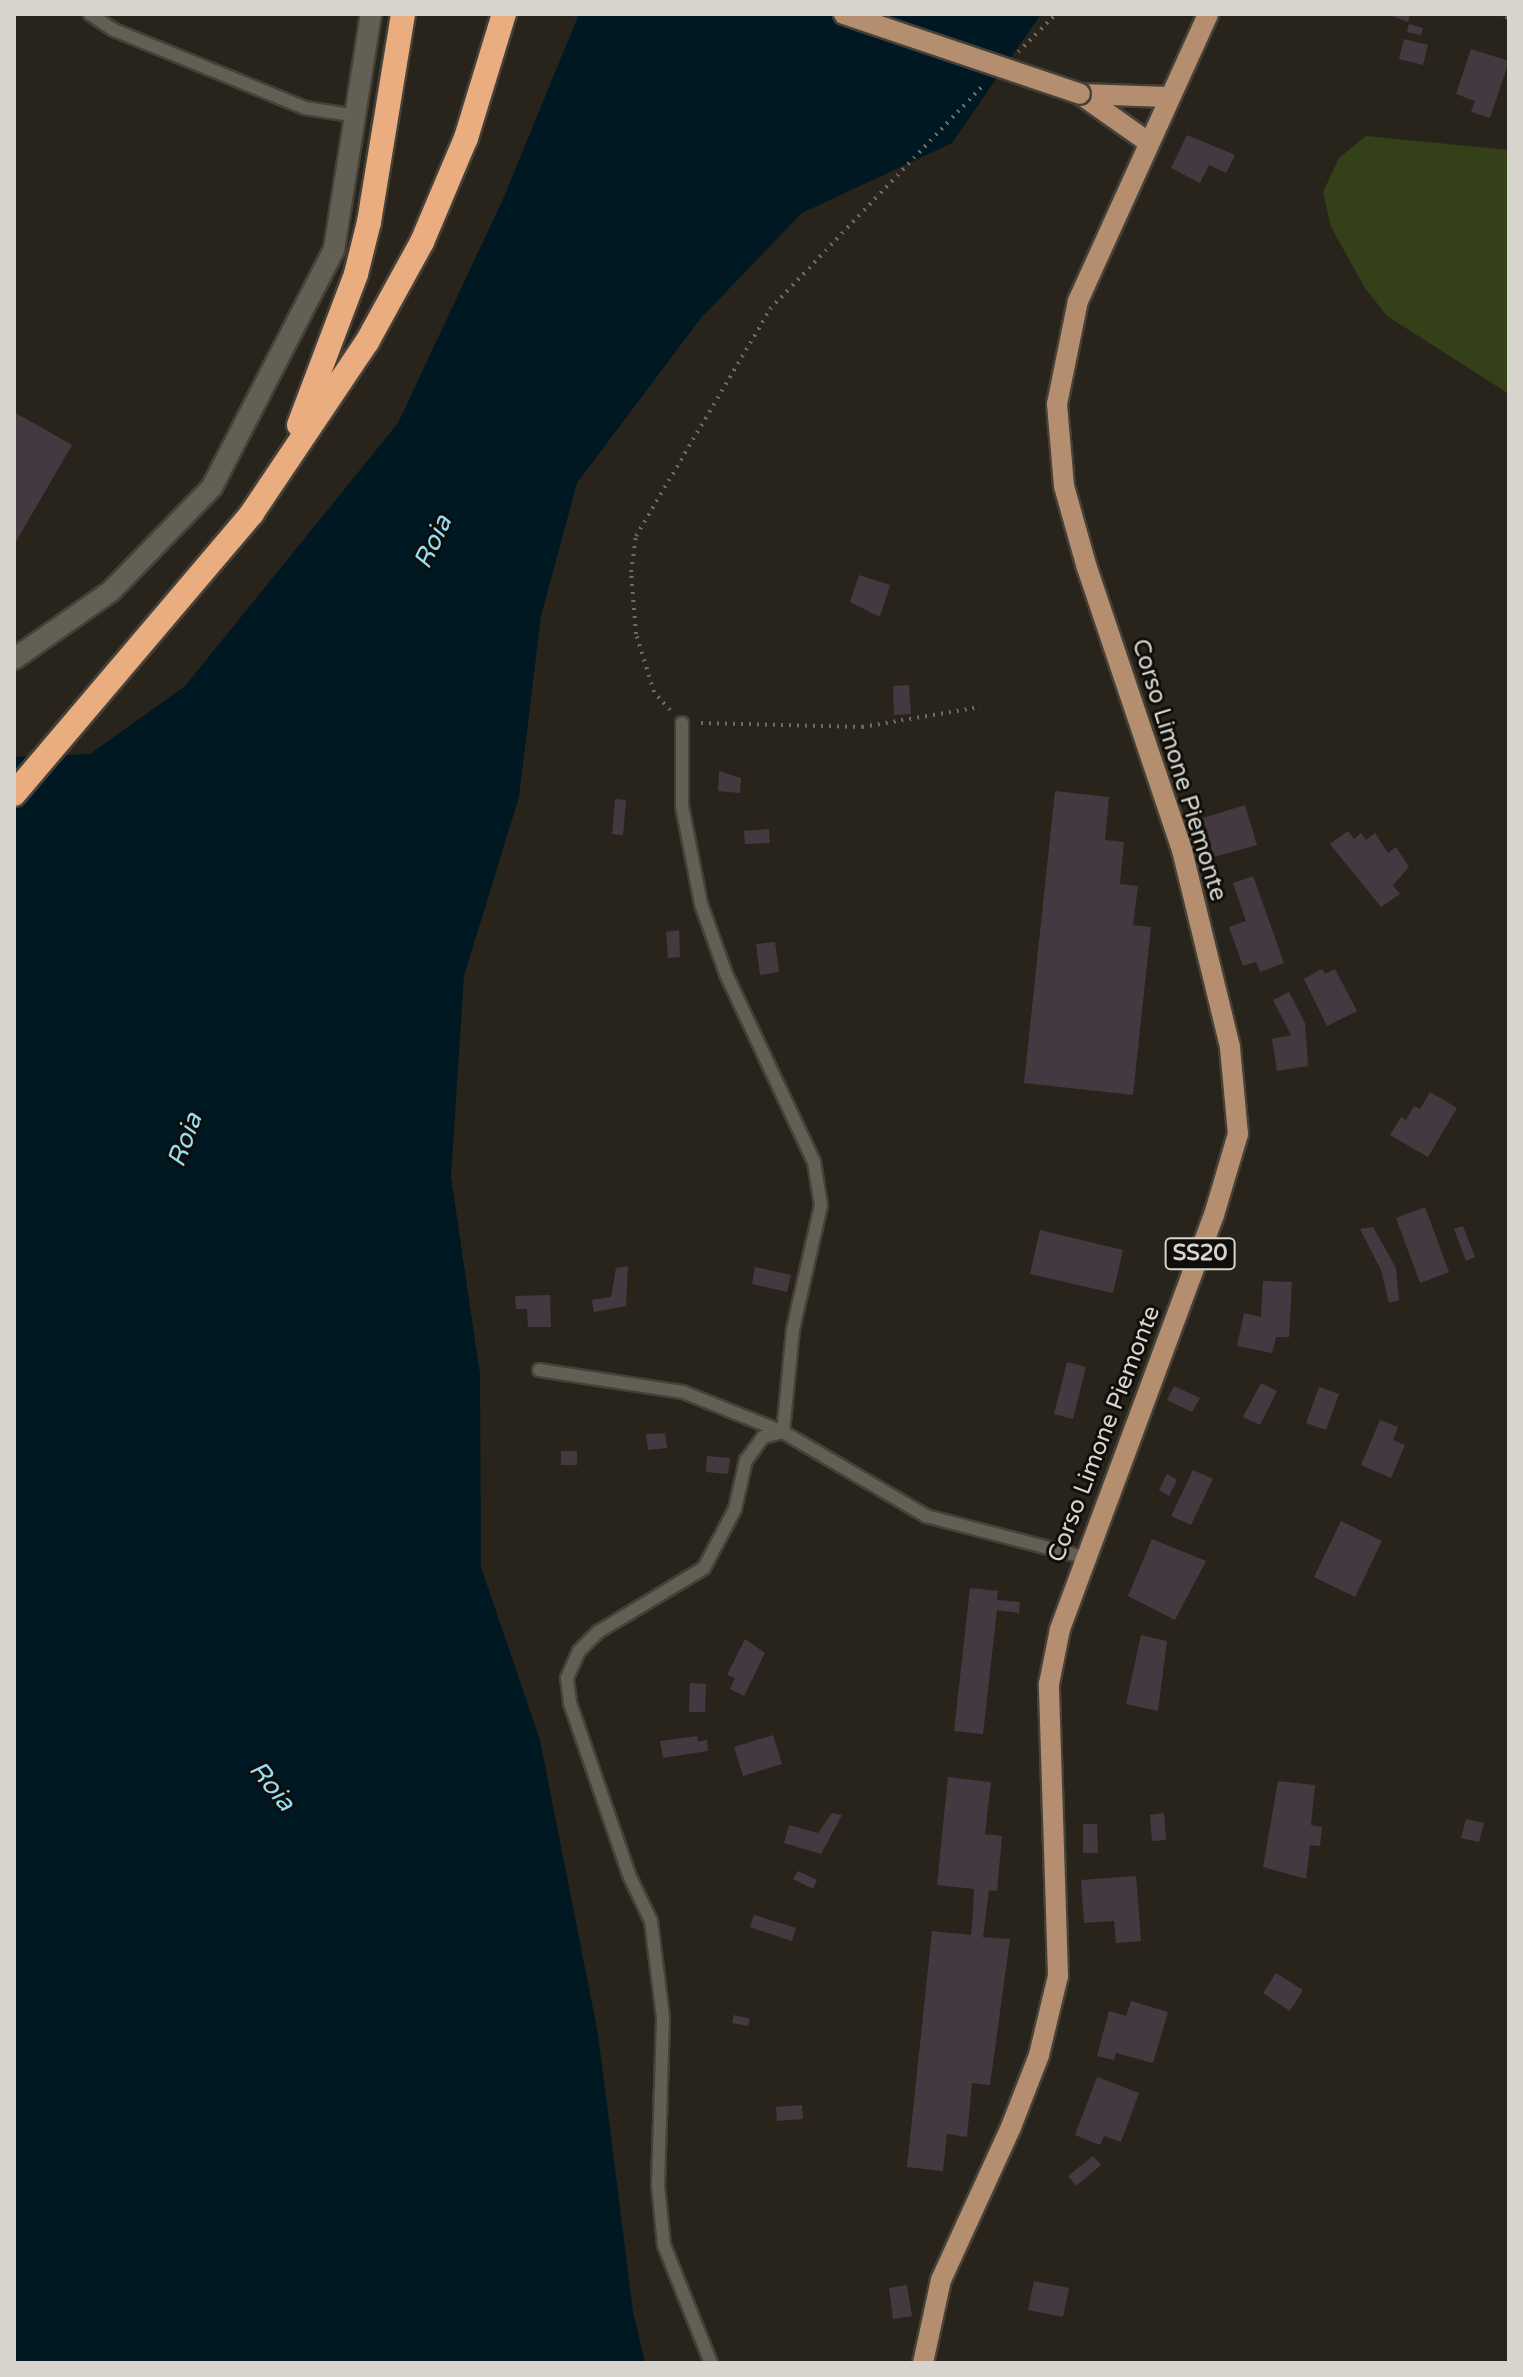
<!DOCTYPE html>
<html>
<head>
<meta charset="utf-8">
<style>
  body { margin:0 }
  #map { position:relative; width:1523px; height:2377px; overflow:hidden; background:#29241b; font-family:"Varela Round",sans-serif }
  div>[style] { position:absolute }
  [style*='--x'] { left:calc(var(--x)*1px); top:calc(var(--y)*1px); width:calc(var(--w)*1px); rotate:calc(var(--a)*1deg) }
  .green>* { inset:0; background:#344017 }
  .water>* { inset:0; background:#001821 }
  .building>* { inset:0; background:#443940 }
  .path>* { height:4px; margin-top:-2px; transform-origin:0; background:repeating-linear-gradient(90deg,#6f6a62 0 2px,transparent 0 8px) }
  .roads { filter:drop-shadow(2px 0 #454139) drop-shadow(-2px 0 #454139) drop-shadow(0 2px #454139) drop-shadow(0 -2px #454139) }
  .lane>* { height:12px; margin:-6px; padding:0 6px; transform-origin:6px; border-radius:6px; background:#645f54 }
  .street>* { height:20px; margin:-10px; padding:0 10px; transform-origin:10px; border-radius:10px; background:#645f54 }
  .primary>* { height:20px; margin:-10px; padding:0 10px; transform-origin:10px; border-radius:10px; background:#b48e6e }
  .highway>* { height:24px; margin:-12px; padding:0 12px; transform-origin:12px; border-radius:12px; background:#eaad80 }
  .bridges { filter:drop-shadow(2px 0 #454139) drop-shadow(-2px 0 #454139) drop-shadow(0 2px #454139) drop-shadow(0 -2px #454139) }
  .primary-bridge>* { height:20px; margin:-10px; padding:0 10px; transform-origin:10px; border-radius:10px; background:#b48e6e }
  span { translate:-50% -50%; white-space:nowrap; text-align:center; line-height:1.15; -webkit-text-stroke:6px #100e0a; paint-order:stroke }
  .shield-label span { padding:2px 6px; background:#100e0a; border:2px solid; border-radius:6px; -webkit-text-stroke-width:0 }
  .shield-label { font-size:22px; color:#d7d4cd; font-weight:700 }
  .street-label { font-size:24px; color:#d7d4cd }
  .water-label { font-size:26px; color:#96ddf4; font-style:italic }
  .frame { position:absolute; inset:0; border:16px solid #d7d4cd; pointer-events:none }
</style>
</head>
<body>
<div id="map">
  <div class="green">
    <div style="clip-path:polygon(1366px 136px,1509px 150px,1509px 394px,1387px 316px,1365px 288px,1331px 227px,1323px 192px,1339px 158px)"></div>
  </div>
  <div class="water">
    <div style="clip-path:polygon(579px 14px,1041px 14px,952px 143px,802px 213px,701px 318px,577px 483px,541px 616px,519px 797px,464px 976px,451px 1177px,480px 1374px,481px 1567px,540px 1740px,598px 2034px,633px 2311px,645px 2363px,14px 2363px,14px 757px,90px 754px,185px 686px,398px 423px,503px 199px)"></div>
  </div>
  <div class="building">
    <div style="clip-path:polygon(1386px 14px,1410px 14px,1408px 22px)"></div>
    <div style="clip-path:polygon(1409px 24px,1423px 28px,1421px 35px,1407px 32px)"></div>
    <div style="clip-path:polygon(1404px 39px,1428px 45px,1423px 65px,1399px 59px)"></div>
    <div style="clip-path:polygon(1471px 49px,1509px 61px,1490px 118px,1471px 112px,1475px 101px,1456px 94px)"></div>
    <div style="clip-path:polygon(1187px 135px,1235px 155px,1226px 173px,1209px 165px,1200px 183px,1171px 168px)"></div>
    <div style="clip-path:polygon(14px 412px,72px 445px,14px 545px)"></div>
    <div style="clip-path:polygon(859px 575px,890px 585px,880px 617px,850px 602px)"></div>
    <div style="clip-path:polygon(909px 685px,911px 714px,894px 715px,893px 686px)"></div>
    <div style="clip-path:polygon(719px 771px,741px 778px,740px 793px,718px 791px)"></div>
    <div style="clip-path:polygon(1055px 791px,1109px 797px,1105px 840px,1124px 842px,1120px 884px,1138px 886px,1133px 925px,1151px 927px,1133px 1095px,1024px 1083px)"></div>
    <div style="clip-path:polygon(615px 799px,626px 800px,623px 835px,612px 834px)"></div>
    <div style="clip-path:polygon(1245px 805px,1257px 845px,1214px 857px,1203px 818px)"></div>
    <div style="clip-path:polygon(769px 829px,770px 843px,745px 844px,744px 831px)"></div>
    <div style="clip-path:polygon(1348px 831px,1354px 839px,1361px 833px,1366px 840px,1375px 833px,1388px 853px,1396px 847px,1409px 867px,1393px 885px,1400px 894px,1381px 907px,1330px 844px)"></div>
    <div style="clip-path:polygon(1253px 876px,1284px 963px,1260px 972px,1256px 962px,1243px 966px,1229px 927px,1246px 921px,1233px 883px)"></div>
    <div style="clip-path:polygon(679px 930px,680px 957px,668px 958px,666px 932px)"></div>
    <div style="clip-path:polygon(775px 942px,779px 972px,760px 975px,756px 944px)"></div>
    <div style="clip-path:polygon(1322px 969px,1325px 974px,1335px 969px,1357px 1011px,1327px 1026px,1304px 979px)"></div>
    <div style="clip-path:polygon(1289px 992px,1305px 1023px,1308px 1066px,1277px 1071px,1272px 1039px,1291px 1035px,1273px 1000px)"></div>
    <div style="clip-path:polygon(1430px 1092px,1457px 1108px,1428px 1157px,1390px 1135px,1401px 1117px,1406px 1120px,1414px 1106px,1420px 1109px)"></div>
    <div style="clip-path:polygon(1425px 1207px,1449px 1272px,1420px 1283px,1396px 1218px)"></div>
    <div style="clip-path:polygon(1463px 1226px,1475px 1257px,1466px 1261px,1454px 1229px)"></div>
    <div style="clip-path:polygon(1373px 1227px,1396px 1268px,1399px 1300px,1389px 1303px,1381px 1270px,1360px 1229px)"></div>
    <div style="clip-path:polygon(1040px 1230px,1123px 1250px,1113px 1293px,1030px 1274px)"></div>
    <div style="clip-path:polygon(628px 1266px,626px 1306px,594px 1312px,592px 1300px,611px 1297px,616px 1268px)"></div>
    <div style="clip-path:polygon(755px 1267px,791px 1275px,787px 1292px,752px 1284px)"></div>
    <div style="clip-path:polygon(1263px 1281px,1292px 1282px,1289px 1337px,1276px 1337px,1272px 1353px,1237px 1346px,1244px 1313px,1261px 1317px)"></div>
    <div style="clip-path:polygon(550px 1295px,551px 1327px,528px 1327px,527px 1309px,516px 1309px,515px 1296px)"></div>
    <div style="clip-path:polygon(1067px 1362px,1086px 1367px,1073px 1419px,1054px 1414px)"></div>
    <div style="clip-path:polygon(1261px 1383px,1277px 1391px,1260px 1425px,1243px 1417px)"></div>
    <div style="clip-path:polygon(1174px 1386px,1200px 1398px,1192px 1412px,1167px 1400px)"></div>
    <div style="clip-path:polygon(1319px 1387px,1339px 1394px,1326px 1430px,1306px 1423px)"></div>
    <div style="clip-path:polygon(1380px 1420px,1398px 1427px,1393px 1440px,1405px 1445px,1391px 1478px,1361px 1465px)"></div>
    <div style="clip-path:polygon(665px 1433px,667px 1448px,648px 1450px,646px 1434px)"></div>
    <div style="clip-path:polygon(561px 1451px,577px 1451px,577px 1465px,561px 1465px)"></div>
    <div style="clip-path:polygon(707px 1456px,730px 1458px,728px 1474px,706px 1472px)"></div>
    <div style="clip-path:polygon(1193px 1470px,1213px 1479px,1191px 1525px,1171px 1516px)"></div>
    <div style="clip-path:polygon(1167px 1474px,1177px 1480px,1169px 1496px,1159px 1490px)"></div>
    <div style="clip-path:polygon(1341px 1521px,1382px 1541px,1355px 1597px,1314px 1577px)"></div>
    <div style="clip-path:polygon(1152px 1539px,1206px 1561px,1175px 1620px,1128px 1596px)"></div>
    <div style="clip-path:polygon(970px 1588px,998px 1591px,997px 1600px,1020px 1602px,1019px 1613px,997px 1610px,983px 1734px,954px 1731px)"></div>
    <div style="clip-path:polygon(1141px 1635px,1167px 1641px,1158px 1711px,1126px 1704px)"></div>
    <div style="clip-path:polygon(745px 1639px,765px 1653px,744px 1696px,730px 1689px,735px 1678px,727px 1675px)"></div>
    <div style="clip-path:polygon(690px 1683px,706px 1684px,705px 1712px,689px 1712px)"></div>
    <div style="clip-path:polygon(773px 1735px,782px 1764px,743px 1776px,734px 1747px)"></div>
    <div style="clip-path:polygon(697px 1736px,698px 1742px,707px 1740px,708px 1751px,663px 1758px,660px 1741px)"></div>
    <div style="clip-path:polygon(948px 1777px,991px 1782px,985px 1834px,1002px 1836px,997px 1891px,989px 1890px,983px 1937px,1010px 1939px,990px 2085px,972px 2083px,967px 2137px,947px 2134px,943px 2171px,907px 2167px,932px 1931px,971px 1935px,973px 1911px,974px 1889px,937px 1885px)"></div>
    <div style="clip-path:polygon(1278px 1781px,1315px 1785px,1311px 1825px,1322px 1827px,1320px 1846px,1310px 1845px,1306px 1879px,1263px 1867px)"></div>
    <div style="clip-path:polygon(832px 1813px,842px 1815px,821px 1854px,784px 1843px,789px 1825px,818px 1833px)"></div>
    <div style="clip-path:polygon(1164px 1813px,1166px 1840px,1152px 1841px,1150px 1815px)"></div>
    <div style="clip-path:polygon(1466px 1819px,1484px 1823px,1479px 1842px,1461px 1838px)"></div>
    <div style="clip-path:polygon(1083px 1824px,1097px 1824px,1098px 1853px,1083px 1853px)"></div>
    <div style="clip-path:polygon(798px 1871px,817px 1880px,813px 1889px,793px 1879px)"></div>
    <div style="clip-path:polygon(1136px 1876px,1141px 1941px,1116px 1943px,1114px 1921px,1084px 1923px,1081px 1880px)"></div>
    <div style="clip-path:polygon(754px 1915px,796px 1928px,792px 1941px,750px 1927px)"></div>
    <div style="clip-path:polygon(1276px 1973px,1303px 1990px,1290px 2011px,1263px 1993px)"></div>
    <div style="clip-path:polygon(1131px 2001px,1168px 2012px,1153px 2063px,1116px 2053px,1114px 2060px,1097px 2056px,1109px 2011px,1126px 2016px)"></div>
    <div style="clip-path:polygon(734px 2015px,750px 2019px,748px 2026px,732px 2023px)"></div>
    <div style="clip-path:polygon(1097px 2077px,1139px 2093px,1121px 2142px,1104px 2136px,1100px 2145px,1075px 2135px)"></div>
    <div style="clip-path:polygon(802px 2105px,803px 2119px,777px 2121px,776px 2107px)"></div>
    <div style="clip-path:polygon(1093px 2156px,1101px 2165px,1076px 2186px,1068px 2176px)"></div>
    <div style="clip-path:polygon(1034px 2281px,1069px 2288px,1063px 2317px,1028px 2310px)"></div>
    <div style="clip-path:polygon(907px 2285px,912px 2316px,893px 2319px,889px 2288px)"></div>
  </div>
  <div class="path">
    <div style="--x:1498;--y:14;--w:12;--a:20"></div>
    <div style="--x:1018;--y:52;--w:54;--a:-45"></div>
    <div style="--x:670;--y:710;--w:24;--a:-132"></div>
    <div style="--x:654;--y:692;--w:61;--a:-107.2"></div>
    <div style="--x:636;--y:634;--w:62;--a:-94.6"></div>
    <div style="--x:631;--y:572;--w:36;--a:-82"></div>
    <div style="--x:636;--y:536;--w:264;--a:-59.4"></div>
    <div style="--x:770;--y:309;--w:312;--a:-46.4"></div>
    <div style="--x:701;--y:723;--w:161;--a:1.4"></div>
    <div style="--x:862;--y:727;--w:120;--a:-9.6"></div>
  </div>
  <div class="roads">
    <div class="lane">
      <div style="--x:90;--y:14;--w:29;--a:34"></div>
      <div style="--x:114;--y:30;--w:206;--a:22.2"></div>
      <div style="--x:305;--y:108;--w:53;--a:8.7"></div>
      <div style="--x:682;--y:723;--w:83;--a:90"></div>
      <div style="--x:682;--y:806;--w:100;--a:79"></div>
      <div style="--x:701;--y:904;--w:74;--a:70.3"></div>
      <div style="--x:726;--y:974;--w:208;--a:64.9"></div>
      <div style="--x:814;--y:1162;--w:44;--a:80.8"></div>
      <div style="--x:821;--y:1205;--w:127;--a:102.7"></div>
      <div style="--x:793;--y:1329;--w:103;--a:95.5"></div>
      <div style="--x:783;--y:1432;--w:21;--a:166"></div>
      <div style="--x:763;--y:1437;--w:29;--a:126"></div>
      <div style="--x:746;--y:1460;--w:50;--a:102.7"></div>
      <div style="--x:735;--y:1509;--w:67;--a:117.7"></div>
      <div style="--x:704;--y:1568;--w:124;--a:148.9"></div>
      <div style="--x:598;--y:1632;--w:27;--a:135"></div>
      <div style="--x:579;--y:1651;--w:30;--a:114"></div>
      <div style="--x:567;--y:1678;--w:25;--a:83"></div>
      <div style="--x:570;--y:1703;--w:184;--a:71"></div>
      <div style="--x:630;--y:1877;--w:49;--a:64.5"></div>
      <div style="--x:651;--y:1921;--w:98;--a:82.9"></div>
      <div style="--x:663;--y:2018;--w:167;--a:91.7"></div>
      <div style="--x:658;--y:2185;--w:60;--a:84.3"></div>
      <div style="--x:664;--y:2245;--w:127;--a:68.3"></div>
      <div style="--x:539;--y:1370;--w:146;--a:8.7"></div>
      <div style="--x:683;--y:1392;--w:108;--a:21.8"></div>
      <div style="--x:783;--y:1432;--w:166;--a:30.4"></div>
      <div style="--x:926;--y:1516;--w:162;--a:14.6"></div>
    </div>
    <div class="street">
      <div style="--x:14;--y:659;--w:118;--a:-35"></div>
      <div style="--x:111;--y:591;--w:145;--a:-45.8"></div>
      <div style="--x:212;--y:487;--w:267;--a:-62.8"></div>
      <div style="--x:334;--y:250;--w:239;--a:-81.1"></div>
    </div>
    <div class="primary">
      <div style="--x:1080;--y:94;--w:88;--a:2"></div>
      <div style="--x:1080;--y:94;--w:83;--a:35.2"></div>
      <div style="--x:923;--y:2363;--w:85;--a:-77.8"></div>
      <div style="--x:941;--y:2280;--w:168;--a:-65.4"></div>
      <div style="--x:1011;--y:2127;--w:77;--a:-68.7"></div>
      <div style="--x:1039;--y:2055;--w:81;--a:-76.5"></div>
      <div style="--x:1058;--y:1976;--w:292;--a:-91.8"></div>
      <div style="--x:1049;--y:1684;--w:56;--a:-78.7"></div>
      <div style="--x:1060;--y:1629;--w:442;--a:-69.6"></div>
      <div style="--x:1214;--y:1215;--w:84;--a:-73.5"></div>
      <div style="--x:1238;--y:1134;--w:87;--a:-95.3"></div>
      <div style="--x:1230;--y:1047;--w:203;--a:-103.7"></div>
      <div style="--x:1182;--y:850;--w:298;--a:-108.6"></div>
      <div style="--x:1087;--y:568;--w:85;--a:-105.7"></div>
      <div style="--x:1064;--y:486;--w:82;--a:-94.9"></div>
      <div style="--x:1057;--y:404;--w:105;--a:-78.5"></div>
      <div style="--x:1078;--y:301;--w:315;--a:-65.6"></div>
    </div>
    <div class="highway">
      <div style="--x:299;--y:425;--w:161;--a:-69.3"></div>
      <div style="--x:356;--y:274;--w:54;--a:-76"></div>
      <div style="--x:369;--y:222;--w:211;--a:-80.7"></div>
      <div style="--x:14;--y:794;--w:368;--a:-49.7"></div>
      <div style="--x:252;--y:513;--w:206;--a:-56.1"></div>
      <div style="--x:367;--y:342;--w:114;--a:-61.2"></div>
      <div style="--x:422;--y:242;--w:113;--a:-67.1"></div>
      <div style="--x:466;--y:138;--w:130;--a:-73"></div>
    </div>
  </div>
  <div class="bridges">
    <div class="primary-bridge">
      <div style="--x:844;--y:14;--w:249;--a:18.7"></div>
    </div>
  </div>
  <div class="shield-label">
    <span style="left:1200px;top:1254px">SS20</span>
  </div>
  <div class="street-label">
    <span style="left:1179px;top:770px;rotate:73deg">Corso Limone Piemonte</span>
    <span style="left:1104px;top:1434px;rotate:-69deg">Corso Limone Piemonte</span>
  </div>
  <div class="water-label">
    <span style="left:433px;top:542px;rotate:-65deg">Roia</span>
    <span style="left:185px;top:1140px;rotate:-70deg">Roia</span>
    <span style="left:272px;top:1786px;rotate:51deg">Roia</span>
  </div>
  <div class="frame"></div>
</div>
</body>
</html>
